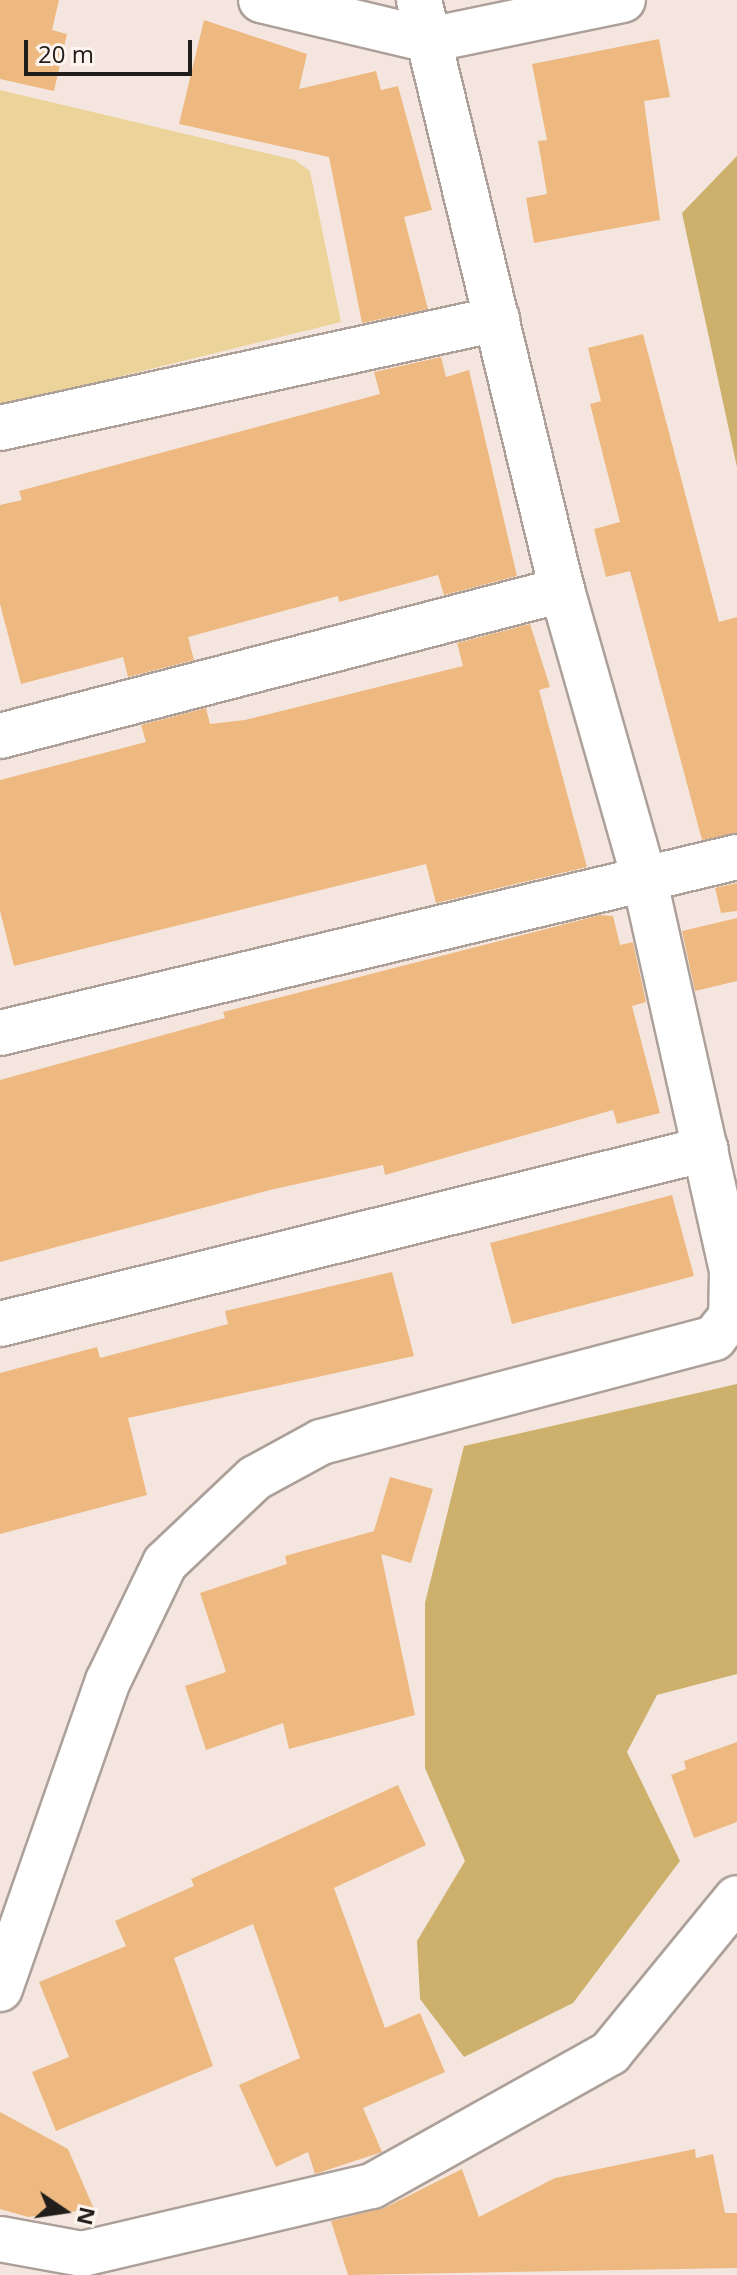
<!DOCTYPE html>
<html>
<head>
<meta charset="utf-8">
<style>
  body { margin:0 }
  #map { position:relative; width:737px; height:2275px; overflow:hidden; background:#f4e6df; font-family:"Open Sans",sans-serif }
  div>[style] { position:absolute }
  [style*='--x'] { left:calc(var(--x)*1px); top:calc(var(--y)*1px); width:calc(var(--w)*1px); rotate:calc(var(--a)*1deg) }
  .green>* { inset:0; background:#ebd39a }
  .forest>* { inset:0; background:#cdb06c }
  .building>* { inset:0; background:#edb981 }
  .roads { filter:drop-shadow(2px 0 #aca099) drop-shadow(-2px 0 #aca099) drop-shadow(0 2px #aca099) drop-shadow(0 -2px #aca099) }
  .minor>* { height:44px; margin:-22px; padding:0 22px; transform-origin:22px; border-radius:22px; background:#fff }
  span { translate:-50% -50%; white-space:nowrap; text-align:center; line-height:1.15; -webkit-text-stroke:7px #fff4ee; paint-order:stroke }
  .north { position:absolute; left:24px; top:2171px; width:80px; height:80px; -webkit-text-stroke:6px #fff4ee; paint-order:stroke; rotate:103deg; font-size:22px; font-weight:700; line-height:32px; text-align:center; color:#211d1a }
  .north::after { content:''; display:block; margin:auto; width:28px; height:36px; background:#211d1a; clip-path:polygon(50% 0,100% 100%,50% 72%,0 100%) }
  .scale { position:absolute; left:24px; top:40px; width:168px; height:36px; box-sizing:border-box; border:4px solid #211d1a; border-top:0; padding-left:10px; font-size:24px; line-height:28px; white-space:nowrap; color:#211d1a; -webkit-text-stroke:6px #fff4ee; paint-order:stroke }
</style>
</head>
<body>
<div id="map">
  <div class="green">
    <div style="clip-path:polygon(0 90px,295px 160px,310px 171px,341px 322px,0 406px)"></div>
  </div>
  <div class="forest">
    <div style="clip-path:polygon(737px 156px,737px 467px,682px 213px)"></div>
    <div style="clip-path:polygon(737px 1384px,737px 1674px,657px 1695px,627px 1752px,680px 1861px,573px 2003px,464px 2057px,420px 1999px,417px 1941px,465px 1861px,425px 1768px,425px 1603px,464px 1446px)"></div>
  </div>
  <div class="building">
    <div style="clip-path:polygon(0 0,59px 0,52px 30px,67px 34px,54px 91px,0 79px)"></div>
    <div style="clip-path:polygon(204px 20px,307px 54px,299px 89px,376px 71px,381px 90px,398px 86px,432px 210px,404px 217px,428px 309px,362px 323px,329px 157px,179px 124px)"></div>
    <div style="clip-path:polygon(659px 39px,670px 97px,644px 101px,660px 220px,534px 243px,526px 198px,547px 194px,538px 141px,547px 140px,532px 64px)"></div>
    <div style="clip-path:polygon(643px 334px,719px 622px,737px 617px,737px 833px,702px 840px,630px 571px,606px 577px,594px 529px,620px 522px,590px 404px,601px 401px,588px 348px)"></div>
    <div style="clip-path:polygon(441px 357px,446px 377px,469px 370px,517px 576px,444px 595px,438px 575px,339px 602px,338px 596px,188px 637px,194px 660px,128px 677px,123px 657px,21px 684px,0 604px,0 505px,22px 500px,19px 491px,380px 394px,374px 372px)"></div>
    <div style="clip-path:polygon(530px 624px,550px 687px,539px 690px,587px 867px,436px 903px,426px 864px,14px 966px,0 911px,0 780px,146px 742px,141px 725px,206px 708px,210px 724px,245px 720px,463px 666px,457px 643px)"></div>
    <div style="clip-path:polygon(737px 883px,737px 911px,721px 913px,715px 888px)"></div>
    <div style="clip-path:polygon(600px 915px,613px 916px,620px 945px,633px 942px,646px 1002px,632px 1006px,660px 1113px,617px 1124px,613px 1110px,385px 1175px,383px 1165px,270px 1190px,0 1262px,0 1080px,225px 1018px,223px 1012px)"></div>
    <div style="clip-path:polygon(737px 918px,737px 981px,695px 991px,682px 931px)"></div>
    <div style="clip-path:polygon(672px 1195px,694px 1276px,512px 1324px,490px 1243px)"></div>
    <div style="clip-path:polygon(392px 1272px,414px 1356px,128px 1418px,147px 1495px,0 1534px,0 1373px,97px 1347px,100px 1358px,228px 1324px,225px 1311px)"></div>
    <div style="clip-path:polygon(390px 1477px,433px 1489px,411px 1563px,381px 1554px,415px 1715px,289px 1749px,283px 1723px,206px 1750px,185px 1686px,226px 1672px,200px 1593px,287px 1564px,285px 1556px,374px 1531px)"></div>
    <div style="clip-path:polygon(737px 1742px,737px 1822px,694px 1838px,671px 1775px,686px 1769px,684px 1761px)"></div>
    <div style="clip-path:polygon(398px 1785px,426px 1845px,334px 1888px,385px 2028px,420px 2013px,445px 2072px,363px 2108px,382px 2152px,315px 2174px,308px 2152px,276px 2167px,239px 2085px,300px 2058px,253px 1924px,174px 1958px,213px 2066px,56px 2131px,32px 2072px,69px 2057px,39px 1982px,126px 1946px,115px 1921px,194px 1886px,191px 1879px)"></div>
    <div style="clip-path:polygon(0 2112px,68px 2149px,94px 2209px,28px 2217px,0 2209px)"></div>
    <div style="clip-path:polygon(695px 2149px,696px 2158px,713px 2154px,725px 2213px,737px 2213px,737px 2268px,348px 2275px,331px 2221px,384px 2208px,462px 2169px,479px 2217px,555px 2178px)"></div>
  </div>
  <div class="roads">
    <div class="minor">
      <div style="--x:261;--y:0;--w:173;--a:13.4"></div>
      <div style="--x:429;--y:40;--w:198;--a:-11.7"></div>
      <div style="--x:419;--y:0;--w:607;--a:76.38"></div>
      <div style="--x:562;--y:590;--w:298;--a:74.1"></div>
      <div style="--x:644;--y:877;--w:404;--a:77.4"></div>
      <div style="--x:732;--y:1271;--w:39;--a:91"></div>
      <div style="--x:0;--y:428;--w:509;--a:-12.37"></div>
      <div style="--x:0;--y:736;--w:581;--a:-14.56"></div>
      <div style="--x:0;--y:1033;--w:758;--a:-13.43"></div>
      <div style="--x:0;--y:1324;--w:727;--a:-13.92"></div>
      <div style="--x:0;--y:1989;--w:326;--a:-70.7"></div>
      <div style="--x:108;--y:1681;--w:131;--a:-64.2"></div>
      <div style="--x:165;--y:1563;--w:124;--a:-43.4"></div>
      <div style="--x:255;--y:1478;--w:75;--a:-28.6"></div>
      <div style="--x:321;--y:1442;--w:407;--a:-14.8"></div>
      <div style="--x:714;--y:1338;--w:36;--a:-51"></div>
      <div style="--x:0;--y:2239;--w:83;--a:10.4"></div>
      <div style="--x:82;--y:2254;--w:298;--a:-13.2"></div>
      <div style="--x:372;--y:2186;--w:273;--a:-29.2"></div>
      <div style="--x:610;--y:2053;--w:200;--a:-50.7"></div>
    </div>
  </div>
  <div class="north">N</div>
  <div class="scale">20 m</div>
</div>
</body>
</html>
